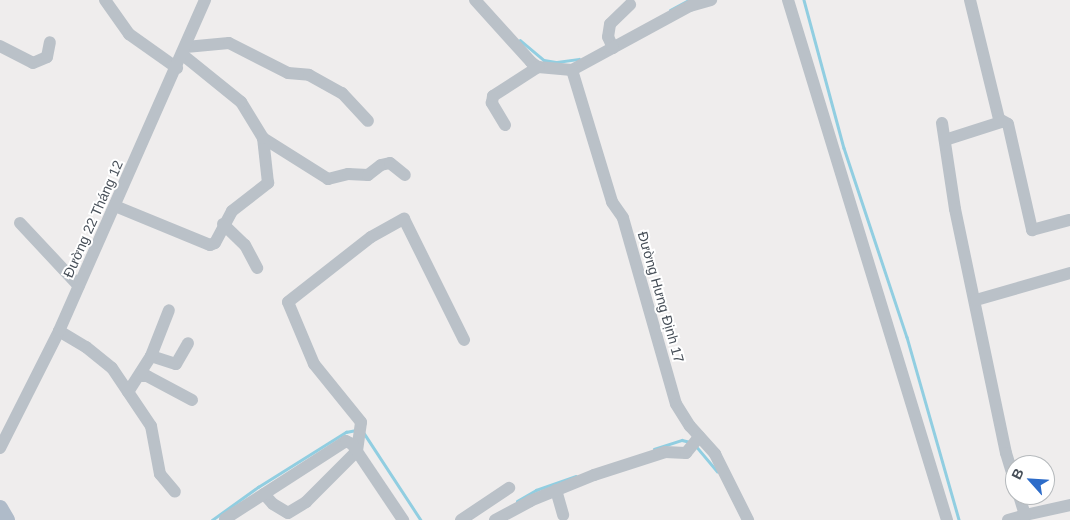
<!DOCTYPE html>
<html>
<head>
<meta charset="utf-8">
<style>
  body { margin:0 }
  #map { position:relative; width:1070px; height:520px; overflow:hidden; background:#efeded; font-family:Helvetica,sans-serif }
  div>[style] { position:absolute }
  [style*='--x'] { left:calc(var(--x)*1px); top:calc(var(--y)*1px); width:calc(var(--w)*1px); rotate:calc(var(--a)*1deg) }
  .stream>* { height:2.5px; margin:-1.25px; padding:0 1.25px; transform-origin:1.25px; border-radius:1.25px; background:#91cee1 }
  .minor>* { height:12px; margin:-6px; padding:0 6px; transform-origin:6px; border-radius:6px; background:#bac1c8 }
  .major>* { height:16px; margin:-8px; padding:0 8px; transform-origin:8px; border-radius:8px; background:#afbbc9 }
  span { translate:-50% -50%; white-space:nowrap; text-align:center; line-height:1.15; -webkit-text-stroke:4px #fff; paint-order:stroke }
  .street-label { font-size:14px; color:#474f58 }
  .north { position:absolute; left:1005px; top:455px; width:50px; height:50px; box-sizing:border-box; background:#fff; border:1px solid #b5b9bc; border-radius:50%; rotate:296deg; font-size:14px; font-weight:700; line-height:20px; text-align:center; color:#474f58 }
  .north::after { content:''; display:block; margin:auto; width:18px; height:22px; background:#2d6cc9; clip-path:polygon(50% 0,100% 100%,50% 72%,0 100%) }
</style>
</head>
<body>
<div id="map">
  <div class="stream">
    <div style="--x:804;--y:0;--w:153;--a:74.9"></div>
    <div style="--x:844;--y:148;--w:199;--a:71.6"></div>
    <div style="--x:907;--y:337;--w:190;--a:74.1"></div>
    <div style="--x:670;--y:10;--w:19;--a:-28"></div>
    <div style="--x:520;--y:40;--w:31;--a:40"></div>
    <div style="--x:544;--y:60;--w:13;--a:9"></div>
    <div style="--x:557;--y:62;--w:22;--a:-8"></div>
    <div style="--x:364;--y:433;--w:104;--a:56.8"></div>
    <div style="--x:696;--y:446;--w:33;--a:50"></div>
    <div style="--x:654;--y:449;--w:29;--a:-18"></div>
    <div style="--x:682;--y:440;--w:8;--a:14"></div>
    <div style="--x:517;--y:501;--w:22;--a:-30"></div>
    <div style="--x:536;--y:490;--w:42;--a:-19.3"></div>
    <div style="--x:212;--y:520;--w:57;--a:-35.7"></div>
    <div style="--x:258;--y:487;--w:104;--a:-32"></div>
    <div style="--x:346;--y:432;--w:10;--a:-11"></div>
  </div>
  <div class="minor">
    <div style="--x:105;--y:0;--w:42;--a:54.8"></div>
    <div style="--x:129;--y:34;--w:59;--a:35.3"></div>
    <div style="--x:475;--y:0;--w:84;--a:47.9"></div>
    <div style="--x:531;--y:62;--w:9;--a:36"></div>
    <div style="--x:538;--y:67;--w:34;--a:5"></div>
    <div style="--x:572;--y:70;--w:134;--a:-28.5"></div>
    <div style="--x:690;--y:6;--w:22;--a:-16"></div>
    <div style="--x:788;--y:0;--w:544;--a:73"></div>
    <div style="--x:970;--y:0;--w:122;--a:76.3"></div>
    <div style="--x:999;--y:119;--w:10;--a:29"></div>
    <div style="--x:1008;--y:124;--w:109;--a:77.2"></div>
    <div style="--x:1032;--y:230;--w:39;--a:-15"></div>
    <div style="--x:0;--y:46;--w:37;--a:27"></div>
    <div style="--x:33;--y:63;--w:15;--a:-23"></div>
    <div style="--x:47;--y:57;--w:15;--a:-79"></div>
    <div style="--x:186;--y:47;--w:43;--a:-5.3"></div>
    <div style="--x:229;--y:43;--w:66;--a:27"></div>
    <div style="--x:288;--y:73;--w:21;--a:5"></div>
    <div style="--x:309;--y:75;--w:38;--a:29"></div>
    <div style="--x:342;--y:93;--w:38;--a:47"></div>
    <div style="--x:613;--y:48;--w:12;--a:-114"></div>
    <div style="--x:608;--y:37;--w:13;--a:-81"></div>
    <div style="--x:610;--y:24;--w:28;--a:-44"></div>
    <div style="--x:572;--y:70;--w:138;--a:73.1"></div>
    <div style="--x:612;--y:202;--w:19;--a:55"></div>
    <div style="--x:623;--y:218;--w:193;--a:74.1"></div>
    <div style="--x:676;--y:404;--w:26;--a:58"></div>
    <div style="--x:690;--y:426;--w:38;--a:48"></div>
    <div style="--x:715;--y:454;--w:74;--a:63.4"></div>
    <div style="--x:942;--y:123;--w:87;--a:81.4"></div>
    <div style="--x:955;--y:209;--w:249;--a:78.2"></div>
    <div style="--x:1006;--y:453;--w:31;--a:73"></div>
    <div style="--x:505;--y:125;--w:26;--a:-121"></div>
    <div style="--x:492;--y:103;--w:7;--a:-82"></div>
    <div style="--x:493;--y:96;--w:54;--a:-32.8"></div>
    <div style="--x:263;--y:138;--w:77;--a:32.2"></div>
    <div style="--x:328;--y:179;--w:21;--a:-14"></div>
    <div style="--x:348;--y:174;--w:20;--a:3"></div>
    <div style="--x:368;--y:175;--w:16;--a:-38"></div>
    <div style="--x:381;--y:165;--w:9;--a:-13"></div>
    <div style="--x:390;--y:163;--w:19;--a:39"></div>
    <div style="--x:945;--y:140;--w:59;--a:-17.8"></div>
    <div style="--x:115;--y:206;--w:103;--a:22.3"></div>
    <div style="--x:210;--y:245;--w:5;--a:-22"></div>
    <div style="--x:215;--y:243;--w:36;--a:-62"></div>
    <div style="--x:232;--y:211;--w:46;--a:-37.9"></div>
    <div style="--x:268;--y:183;--w:45;--a:-96.3"></div>
    <div style="--x:263;--y:138;--w:42;--a:-121.4"></div>
    <div style="--x:241;--y:102;--w:75;--a:-141"></div>
    <div style="--x:20;--y:223;--w:86;--a:46.9"></div>
    <div style="--x:223;--y:224;--w:30;--a:44"></div>
    <div style="--x:245;--y:245;--w:26;--a:62"></div>
    <div style="--x:976;--y:300;--w:98;--a:-16"></div>
    <div style="--x:59;--y:331;--w:31;--a:31"></div>
    <div style="--x:86;--y:347;--w:33;--a:39"></div>
    <div style="--x:112;--y:368;--w:70;--a:56.1"></div>
    <div style="--x:151;--y:426;--w:49;--a:79.4"></div>
    <div style="--x:160;--y:474;--w:23;--a:50"></div>
    <div style="--x:151;--y:356;--w:26;--a:18"></div>
    <div style="--x:176;--y:364;--w:24;--a:-60"></div>
    <div style="--x:141;--y:376;--w:6;--a:0"></div>
    <div style="--x:147;--y:376;--w:51;--a:28.1"></div>
    <div style="--x:128;--y:392;--w:43;--a:-57.4"></div>
    <div style="--x:151;--y:356;--w:49;--a:-68.6"></div>
    <div style="--x:0;--y:448;--w:131;--a:-63.2"></div>
    <div style="--x:59;--y:331;--w:362;--a:-66.2"></div>
    <div style="--x:556;--y:490;--w:26;--a:74"></div>
    <div style="--x:264;--y:494;--w:13;--a:48"></div>
    <div style="--x:273;--y:504;--w:17;--a:31"></div>
    <div style="--x:288;--y:513;--w:21;--a:-31"></div>
    <div style="--x:306;--y:502;--w:72;--a:-45"></div>
    <div style="--x:357;--y:451;--w:29;--a:-82"></div>
    <div style="--x:361;--y:422;--w:75;--a:-129"></div>
    <div style="--x:314;--y:364;--w:67;--a:-112.8"></div>
    <div style="--x:288;--y:302;--w:105;--a:-38.1"></div>
    <div style="--x:371;--y:237;--w:38;--a:-29"></div>
    <div style="--x:404;--y:219;--w:135;--a:63.6"></div>
    <div style="--x:1025;--y:515;--w:46;--a:-12.5"></div>
    <div style="--x:225;--y:519;--w:144;--a:-32.8"></div>
    <div style="--x:346;--y:441;--w:7;--a:27"></div>
    <div style="--x:352;--y:444;--w:92;--a:56.1"></div>
    <div style="--x:461;--y:520;--w:58;--a:-33.7"></div>
    <div style="--x:495;--y:520;--w:40;--a:-28"></div>
    <div style="--x:530;--y:501;--w:69;--a:-22.1"></div>
    <div style="--x:594;--y:475;--w:75;--a:-17.9"></div>
    <div style="--x:665;--y:452;--w:21;--a:3"></div>
    <div style="--x:686;--y:453;--w:21;--a:-51"></div>
    <div style="--x:1008;--y:520;--w:18;--a:-16"></div>
    <div style="--x:1025;--y:515;--w:21;--a:-107"></div>
  </div>
  <div class="major">
    <div style="--x:0;--y:508;--w:14;--a:60"></div>
  </div>
  <div class="street-label">
    <span style="left:93px;top:219px;rotate:-66deg">Đường 22 Tháng 12</span>
    <span style="left:661px;top:297px;rotate:74deg">Đường Hưng Định 17</span>
  </div>
  <div class="north">B</div>
</div>
</body>
</html>
